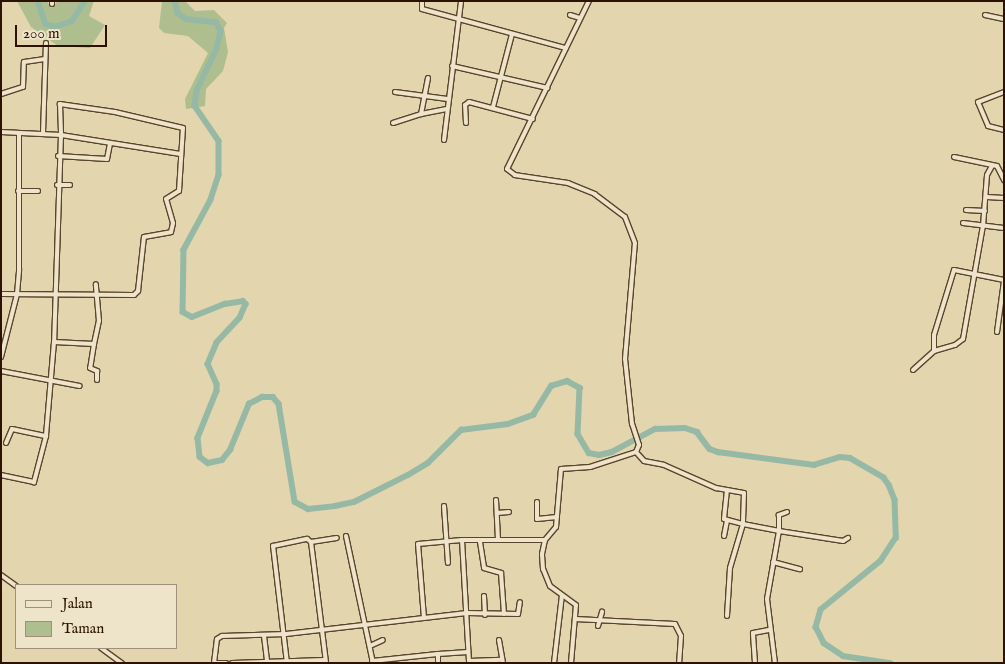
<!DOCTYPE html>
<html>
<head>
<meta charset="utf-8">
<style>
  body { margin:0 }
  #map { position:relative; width:1005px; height:664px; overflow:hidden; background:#e3d5ae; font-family:"IM FELL English",serif }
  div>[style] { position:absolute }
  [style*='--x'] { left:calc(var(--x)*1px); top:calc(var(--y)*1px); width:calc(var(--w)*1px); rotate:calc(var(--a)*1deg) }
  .green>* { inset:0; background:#aebe8f }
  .river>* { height:5.5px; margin:-2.75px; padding:0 2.75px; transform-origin:2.75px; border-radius:2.75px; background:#96b9a6 }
  .roads { filter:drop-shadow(1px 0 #5a442c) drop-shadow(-1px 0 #5a442c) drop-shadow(0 1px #5a442c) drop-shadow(0 -1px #5a442c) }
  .minor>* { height:4px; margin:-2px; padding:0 2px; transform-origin:2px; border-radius:2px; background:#ede4ca }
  span { translate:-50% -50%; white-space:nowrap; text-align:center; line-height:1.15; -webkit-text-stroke:4.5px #ede4ca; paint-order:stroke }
  .frame { position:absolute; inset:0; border:2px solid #2c1301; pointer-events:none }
  .legend { position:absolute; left:15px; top:584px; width:162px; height:65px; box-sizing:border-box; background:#ede4ca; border:1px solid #a0907a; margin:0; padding:6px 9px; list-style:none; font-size:15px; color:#2c1301 }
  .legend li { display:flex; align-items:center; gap:10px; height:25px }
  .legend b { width:25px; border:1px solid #a0907a }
  .scale { position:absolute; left:15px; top:25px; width:92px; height:22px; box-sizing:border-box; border:2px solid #2c1301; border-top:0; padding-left:6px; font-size:15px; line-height:18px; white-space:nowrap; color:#2c1301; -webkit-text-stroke:4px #ede4ca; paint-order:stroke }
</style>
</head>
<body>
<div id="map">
  <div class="green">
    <div style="clip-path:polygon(17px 1px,47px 1px,51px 8px,58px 1px,94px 1px,89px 16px,105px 25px,90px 48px,58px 46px,31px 27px)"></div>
    <div style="clip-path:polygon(162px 1px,185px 1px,195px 11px,214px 10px,227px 23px,224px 28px,228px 52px,223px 71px,206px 89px,205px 106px,186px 109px,185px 99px,208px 53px,188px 36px,164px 33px,159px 28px)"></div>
  </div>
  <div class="river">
    <div style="--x:38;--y:1;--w:24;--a:71"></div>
    <div style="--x:46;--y:24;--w:9;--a:18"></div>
    <div style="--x:55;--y:27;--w:18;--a:-19"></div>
    <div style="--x:72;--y:21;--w:24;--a:-57"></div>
    <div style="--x:175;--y:1;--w:12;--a:76"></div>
    <div style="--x:178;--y:13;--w:10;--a:37"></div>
    <div style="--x:186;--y:19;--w:30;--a:6"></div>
    <div style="--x:216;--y:22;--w:10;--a:61"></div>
    <div style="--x:221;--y:31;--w:18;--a:103"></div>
    <div style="--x:217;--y:49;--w:47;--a:115.5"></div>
    <div style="--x:197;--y:91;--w:15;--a:98"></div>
    <div style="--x:195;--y:106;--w:42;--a:55.6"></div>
    <div style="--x:219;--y:141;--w:34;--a:90"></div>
    <div style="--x:219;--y:175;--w:26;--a:108"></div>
    <div style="--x:211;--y:200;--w:57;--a:118.4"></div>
    <div style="--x:184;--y:250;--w:62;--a:90.9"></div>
    <div style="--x:183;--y:312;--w:10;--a:29"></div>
    <div style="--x:192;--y:317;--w:35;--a:-22"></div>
    <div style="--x:225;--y:304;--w:18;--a:-9"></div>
    <div style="--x:243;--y:301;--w:4;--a:45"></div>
    <div style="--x:246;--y:304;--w:15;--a:113"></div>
    <div style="--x:240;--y:318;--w:34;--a:133"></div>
    <div style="--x:217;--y:343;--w:23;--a:113"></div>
    <div style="--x:208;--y:364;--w:22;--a:66"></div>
    <div style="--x:217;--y:384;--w:7;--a:90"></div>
    <div style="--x:217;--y:391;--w:51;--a:112"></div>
    <div style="--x:198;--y:438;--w:19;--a:84"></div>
    <div style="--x:200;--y:457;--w:10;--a:37"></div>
    <div style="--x:208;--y:463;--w:14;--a:-12"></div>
    <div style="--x:222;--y:460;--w:13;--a:-51"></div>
    <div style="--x:230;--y:450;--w:50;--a:-67.6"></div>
    <div style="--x:249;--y:404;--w:15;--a:-28"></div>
    <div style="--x:262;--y:397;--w:11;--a:0"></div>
    <div style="--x:273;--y:397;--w:9;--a:49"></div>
    <div style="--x:279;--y:404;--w:99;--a:80.7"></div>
    <div style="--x:295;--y:502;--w:15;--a:28"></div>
    <div style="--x:308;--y:509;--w:27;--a:-6"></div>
    <div style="--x:335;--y:506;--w:19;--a:-12"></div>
    <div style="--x:354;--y:502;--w:60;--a:-26.6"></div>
    <div style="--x:408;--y:475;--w:23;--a:-31"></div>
    <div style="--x:428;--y:463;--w:47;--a:-45"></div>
    <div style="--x:461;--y:430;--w:47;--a:-7.3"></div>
    <div style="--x:508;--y:424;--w:27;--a:-20"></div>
    <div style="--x:533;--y:415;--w:34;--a:-58"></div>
    <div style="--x:551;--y:386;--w:17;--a:-17"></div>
    <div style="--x:567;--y:381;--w:15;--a:28"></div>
    <div style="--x:580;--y:388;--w:46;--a:92.5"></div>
    <div style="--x:578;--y:434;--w:22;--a:60"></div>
    <div style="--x:589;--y:453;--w:10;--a:11"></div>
    <div style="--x:599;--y:455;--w:13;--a:-13"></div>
    <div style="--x:612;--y:452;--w:49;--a:-28.1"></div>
    <div style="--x:655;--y:429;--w:30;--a:-2"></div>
    <div style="--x:685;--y:428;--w:13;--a:18"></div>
    <div style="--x:697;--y:432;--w:21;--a:53"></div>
    <div style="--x:710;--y:449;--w:9;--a:21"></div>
    <div style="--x:718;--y:452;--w:97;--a:7.7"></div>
    <div style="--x:814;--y:465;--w:27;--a:-17"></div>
    <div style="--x:840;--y:457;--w:10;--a:6"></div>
    <div style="--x:850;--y:458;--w:39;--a:30"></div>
    <div style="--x:884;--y:478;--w:9;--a:54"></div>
    <div style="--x:889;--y:485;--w:16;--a:68"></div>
    <div style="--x:895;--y:500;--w:38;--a:88"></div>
    <div style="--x:896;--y:538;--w:27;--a:123"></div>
    <div style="--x:881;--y:561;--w:77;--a:140.8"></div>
    <div style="--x:821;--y:610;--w:18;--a:106"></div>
    <div style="--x:816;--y:627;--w:18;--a:63"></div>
    <div style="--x:824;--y:643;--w:23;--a:34"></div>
    <div style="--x:843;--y:656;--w:48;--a:8.5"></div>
  </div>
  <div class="roads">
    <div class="minor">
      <div style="--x:52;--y:1;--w:3;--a:90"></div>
      <div style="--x:422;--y:1;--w:8;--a:90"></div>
      <div style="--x:422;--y:9;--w:149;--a:15.2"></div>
      <div style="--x:570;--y:15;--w:10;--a:17"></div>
      <div style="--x:985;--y:15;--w:19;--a:12"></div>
      <div style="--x:452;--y:66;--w:98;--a:13"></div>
      <div style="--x:428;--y:78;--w:37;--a:101"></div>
      <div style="--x:421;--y:114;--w:26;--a:-11"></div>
      <div style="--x:395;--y:92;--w:53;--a:7.5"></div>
      <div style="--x:1004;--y:92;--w:28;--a:159"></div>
      <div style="--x:978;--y:102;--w:26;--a:67"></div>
      <div style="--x:988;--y:126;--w:16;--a:14"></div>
      <div style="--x:1;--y:94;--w:23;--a:-18"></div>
      <div style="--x:23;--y:87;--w:25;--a:-88"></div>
      <div style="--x:24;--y:62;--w:21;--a:-8"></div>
      <div style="--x:493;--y:107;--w:75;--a:-75.4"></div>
      <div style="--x:393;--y:123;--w:29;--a:-18"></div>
      <div style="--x:466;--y:123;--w:18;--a:-93"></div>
      <div style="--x:465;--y:105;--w:5;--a:-37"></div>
      <div style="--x:469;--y:102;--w:66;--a:14.9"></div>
      <div style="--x:1;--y:132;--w:60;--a:2.9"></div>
      <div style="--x:61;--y:135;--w:207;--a:91.9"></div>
      <div style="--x:54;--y:342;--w:94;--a:94.9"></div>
      <div style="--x:46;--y:436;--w:48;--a:104.6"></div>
      <div style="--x:34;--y:482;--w:34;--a:-168"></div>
      <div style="--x:43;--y:133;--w:90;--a:-88.1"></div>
      <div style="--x:444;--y:140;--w:140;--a:-83"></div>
      <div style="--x:58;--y:156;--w:49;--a:3.5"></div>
      <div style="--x:107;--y:159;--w:15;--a:-79"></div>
      <div style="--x:954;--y:157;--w:44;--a:11.8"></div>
      <div style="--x:997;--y:166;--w:16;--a:63"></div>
      <div style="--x:57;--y:185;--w:13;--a:0"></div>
      <div style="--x:18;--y:191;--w:20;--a:0"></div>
      <div style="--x:987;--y:197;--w:17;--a:3"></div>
      <div style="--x:966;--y:210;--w:19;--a:3"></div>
      <div style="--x:963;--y:223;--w:41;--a:7"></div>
      <div style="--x:1;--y:294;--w:133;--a:0.4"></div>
      <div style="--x:134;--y:295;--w:6;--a:-45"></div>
      <div style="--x:138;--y:291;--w:54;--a:-83.7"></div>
      <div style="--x:144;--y:237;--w:27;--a:-10"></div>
      <div style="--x:171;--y:232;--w:9;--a:-77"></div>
      <div style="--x:173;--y:223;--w:25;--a:-106"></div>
      <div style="--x:166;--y:199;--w:15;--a:-32"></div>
      <div style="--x:179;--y:191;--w:63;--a:-86.4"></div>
      <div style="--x:183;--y:128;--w:70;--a:-166.8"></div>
      <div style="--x:115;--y:112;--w:56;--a:-171.7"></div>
      <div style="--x:60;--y:104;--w:31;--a:88"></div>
      <div style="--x:61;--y:135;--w:121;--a:9"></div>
      <div style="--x:997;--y:332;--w:51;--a:-82.2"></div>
      <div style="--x:54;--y:342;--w:40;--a:2.9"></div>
      <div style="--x:94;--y:344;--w:24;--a:-78"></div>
      <div style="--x:99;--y:321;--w:37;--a:-95"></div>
      <div style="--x:94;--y:344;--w:24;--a:99"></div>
      <div style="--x:90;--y:368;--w:8;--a:23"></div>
      <div style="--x:97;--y:371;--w:9;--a:90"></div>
      <div style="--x:934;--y:351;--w:22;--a:-16"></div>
      <div style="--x:955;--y:345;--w:10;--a:-37"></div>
      <div style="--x:963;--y:339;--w:115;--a:-80"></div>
      <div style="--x:983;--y:226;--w:51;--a:-85.5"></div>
      <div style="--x:987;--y:175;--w:10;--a:-61"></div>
      <div style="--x:1;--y:357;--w:65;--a:-75.7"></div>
      <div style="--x:17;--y:294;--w:25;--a:-85"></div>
      <div style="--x:19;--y:269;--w:136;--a:-90"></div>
      <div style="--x:913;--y:370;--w:28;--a:-42"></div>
      <div style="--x:934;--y:351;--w:16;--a:-90"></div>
      <div style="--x:934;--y:335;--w:68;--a:-72.9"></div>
      <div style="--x:954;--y:270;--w:51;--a:11.3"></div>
      <div style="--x:1;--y:371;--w:80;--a:10.8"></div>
      <div style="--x:6;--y:443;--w:15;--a:-67"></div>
      <div style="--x:12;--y:429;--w:35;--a:12"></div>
      <div style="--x:636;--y:452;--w:12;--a:48"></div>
      <div style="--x:644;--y:461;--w:20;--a:11"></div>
      <div style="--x:664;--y:465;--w:57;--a:23.9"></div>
      <div style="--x:716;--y:488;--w:28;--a:10"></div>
      <div style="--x:744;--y:493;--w:31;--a:92"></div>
      <div style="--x:743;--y:524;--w:37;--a:11"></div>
      <div style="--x:779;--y:531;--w:69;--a:100"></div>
      <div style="--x:767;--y:599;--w:64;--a:82.9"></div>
      <div style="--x:727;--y:490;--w:29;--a:96"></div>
      <div style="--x:724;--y:519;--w:20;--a:15"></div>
      <div style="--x:743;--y:524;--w:46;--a:106.5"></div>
      <div style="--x:730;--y:568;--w:48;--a:93.6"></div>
      <div style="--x:496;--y:500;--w:40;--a:87.1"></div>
      <div style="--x:537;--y:502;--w:17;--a:90"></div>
      <div style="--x:537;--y:519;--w:20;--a:-6"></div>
      <div style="--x:444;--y:506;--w:57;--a:86"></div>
      <div style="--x:787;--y:512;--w:9;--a:159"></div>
      <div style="--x:779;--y:515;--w:16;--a:90"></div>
      <div style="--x:779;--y:531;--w:65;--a:8.9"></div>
      <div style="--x:843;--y:541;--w:6;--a:-31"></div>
      <div style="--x:497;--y:513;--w:12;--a:-5"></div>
      <div style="--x:346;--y:536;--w:130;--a:78"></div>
      <div style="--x:724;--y:536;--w:16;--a:-79"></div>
      <div style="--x:462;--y:540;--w:123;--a:86.7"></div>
      <div style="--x:311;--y:542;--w:122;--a:82.9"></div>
      <div style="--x:480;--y:542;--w:26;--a:81"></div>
      <div style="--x:484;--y:568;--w:18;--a:16"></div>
      <div style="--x:501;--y:573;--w:41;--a:85.8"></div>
      <div style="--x:773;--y:562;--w:28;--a:15"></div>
      <div style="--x:1;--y:575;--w:19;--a:36"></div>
      <div style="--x:484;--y:596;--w:19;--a:87"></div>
      <div style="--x:424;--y:618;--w:74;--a:-94.6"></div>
      <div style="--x:418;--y:544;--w:44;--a:-5.2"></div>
      <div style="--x:462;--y:540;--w:83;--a:0"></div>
      <div style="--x:575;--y:619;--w:100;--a:2.9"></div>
      <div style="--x:675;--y:624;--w:13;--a:63"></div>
      <div style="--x:681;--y:636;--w:27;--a:94"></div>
      <div style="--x:598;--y:626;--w:15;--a:-74"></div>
      <div style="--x:264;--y:636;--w:25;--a:83"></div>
      <div style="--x:499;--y:640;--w:23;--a:80"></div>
      <div style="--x:370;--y:646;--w:14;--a:-25"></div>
      <div style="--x:101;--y:648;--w:26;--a:36"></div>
      <div style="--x:438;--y:654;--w:30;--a:-4"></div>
      <div style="--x:372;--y:661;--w:66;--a:-6.1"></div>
      <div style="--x:438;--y:654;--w:9;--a:90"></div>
      <div style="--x:469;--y:661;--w:33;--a:-2"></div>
      <div style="--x:214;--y:663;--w:24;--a:-83"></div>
      <div style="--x:217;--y:639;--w:6;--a:-31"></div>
      <div style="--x:222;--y:636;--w:64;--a:-1.8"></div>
      <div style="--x:286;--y:634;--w:182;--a:-6.6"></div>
      <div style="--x:467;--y:613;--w:51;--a:1.1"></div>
      <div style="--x:518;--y:614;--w:12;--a:-81"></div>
      <div style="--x:214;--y:663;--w:12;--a:0"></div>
      <div style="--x:232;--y:663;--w:93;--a:-1.8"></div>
      <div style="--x:287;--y:663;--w:118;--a:-96.8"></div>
      <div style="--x:273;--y:546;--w:35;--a:-12"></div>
      <div style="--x:307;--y:539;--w:5;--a:37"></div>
      <div style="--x:311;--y:542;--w:26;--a:-9"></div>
      <div style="--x:554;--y:663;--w:68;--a:-83.3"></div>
      <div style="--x:571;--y:663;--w:58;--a:-85.1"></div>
      <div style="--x:576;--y:605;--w:32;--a:-144"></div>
      <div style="--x:550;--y:586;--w:18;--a:-112"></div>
      <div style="--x:543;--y:569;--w:15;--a:-94"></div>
      <div style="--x:542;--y:554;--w:14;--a:-78"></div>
      <div style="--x:545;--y:540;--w:17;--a:-50"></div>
      <div style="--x:556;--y:527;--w:58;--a:-85.1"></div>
      <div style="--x:561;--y:469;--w:29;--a:-4"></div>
      <div style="--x:590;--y:467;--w:48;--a:-18.1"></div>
      <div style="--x:636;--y:452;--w:8;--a:-67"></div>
      <div style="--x:639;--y:445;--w:22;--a:-108"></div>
      <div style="--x:632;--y:424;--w:65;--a:-96.1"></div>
      <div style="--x:625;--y:359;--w:116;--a:-85.1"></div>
      <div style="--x:635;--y:243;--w:28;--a:-111"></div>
      <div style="--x:625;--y:217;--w:38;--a:-143"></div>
      <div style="--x:595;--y:194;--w:29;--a:-158"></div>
      <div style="--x:568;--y:183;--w:54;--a:-171.4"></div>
      <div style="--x:515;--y:175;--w:10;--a:-143"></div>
      <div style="--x:507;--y:169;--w:187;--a:-64"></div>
      <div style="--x:755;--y:663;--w:30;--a:-94"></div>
      <div style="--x:753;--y:633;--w:16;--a:-11"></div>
    </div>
  </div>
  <div class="frame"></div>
  <ul class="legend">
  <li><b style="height:6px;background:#ede4ca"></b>Jalan</li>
  <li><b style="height:14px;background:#aebe8f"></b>Taman</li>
  </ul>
  <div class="scale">200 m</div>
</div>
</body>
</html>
